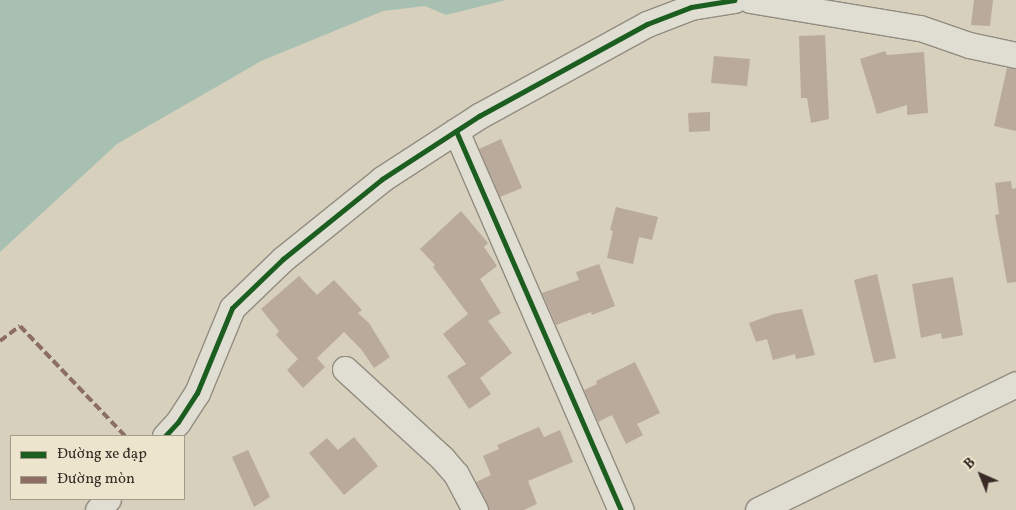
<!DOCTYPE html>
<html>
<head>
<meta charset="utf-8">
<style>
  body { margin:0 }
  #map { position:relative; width:1016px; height:510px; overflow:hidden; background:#d6d0bc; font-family:Vollkorn,serif }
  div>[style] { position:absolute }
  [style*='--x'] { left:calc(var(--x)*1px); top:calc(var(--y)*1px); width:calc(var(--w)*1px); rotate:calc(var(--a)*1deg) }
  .water>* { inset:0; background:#a8c0b2 }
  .building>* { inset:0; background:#baaa9b }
  .roads { filter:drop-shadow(1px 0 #928c81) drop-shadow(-1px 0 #928c81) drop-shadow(0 1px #928c81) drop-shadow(0 -1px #928c81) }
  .minor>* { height:25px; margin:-12.5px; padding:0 12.5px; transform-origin:12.5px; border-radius:12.5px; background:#e0ddd3 }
  .quiet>* { height:4px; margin-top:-2px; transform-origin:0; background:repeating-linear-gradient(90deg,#8d6e63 0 8px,transparent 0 12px) }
  .cycleway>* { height:5px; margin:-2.5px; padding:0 2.5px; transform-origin:2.5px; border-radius:2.5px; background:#1b5e20 }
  span { translate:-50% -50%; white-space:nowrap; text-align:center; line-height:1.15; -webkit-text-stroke:4px #ece4cd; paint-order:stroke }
  .legend { position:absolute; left:10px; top:435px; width:175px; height:65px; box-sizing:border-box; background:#ece4cd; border:1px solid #a49a8a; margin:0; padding:6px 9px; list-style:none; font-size:15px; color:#392a25 }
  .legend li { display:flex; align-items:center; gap:10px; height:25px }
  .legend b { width:25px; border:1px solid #a49a8a }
  .north { position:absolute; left:956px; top:450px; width:50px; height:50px; -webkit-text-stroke:4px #ece4cd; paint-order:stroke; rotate:316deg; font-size:14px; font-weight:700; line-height:20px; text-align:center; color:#392a25 }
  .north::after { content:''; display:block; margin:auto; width:18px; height:22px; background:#392a25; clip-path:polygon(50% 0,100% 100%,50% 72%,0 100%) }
</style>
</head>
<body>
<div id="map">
  <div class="water">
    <div style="clip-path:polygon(0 0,506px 0,446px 15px,425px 6px,383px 11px,261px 61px,117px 144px,0 252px)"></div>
  </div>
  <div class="building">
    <div style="clip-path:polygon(974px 0,993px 0,990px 26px,971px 25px)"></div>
    <div style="clip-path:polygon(825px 35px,829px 119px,811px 123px,807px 98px,801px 98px,799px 36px)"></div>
    <div style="clip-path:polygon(885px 51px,887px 55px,924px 52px,928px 113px,907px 115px,907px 105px,877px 114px,860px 59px)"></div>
    <div style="clip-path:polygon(714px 56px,750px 59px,747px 86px,711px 83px)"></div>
    <div style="clip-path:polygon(1007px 68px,1016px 69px,1016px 131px,994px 126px)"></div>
    <div style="clip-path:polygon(710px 112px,710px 131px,689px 132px,688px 113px)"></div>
    <div style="clip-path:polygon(501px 139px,522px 188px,500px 197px,479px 149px)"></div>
    <div style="clip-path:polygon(1011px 181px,1012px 189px,1016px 188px,1016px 282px,1007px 283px,995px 215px,999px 214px,995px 183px)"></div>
    <div style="clip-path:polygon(616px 207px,658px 217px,652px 240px,639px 237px,633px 264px,607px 258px,613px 231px,610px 230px)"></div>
    <div style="clip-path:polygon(461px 211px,488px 243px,484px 247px,497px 266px,480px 279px,501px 313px,488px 321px,512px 353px,480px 378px,491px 394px,469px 409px,447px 376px,466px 364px,443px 334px,468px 314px,433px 267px,435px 265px,420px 249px)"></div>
    <div style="clip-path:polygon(599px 264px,615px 306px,592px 315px,591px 312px,556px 325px,542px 293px,579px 280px,576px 272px)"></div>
    <div style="clip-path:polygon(877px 274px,896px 358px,874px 363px,854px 280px)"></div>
    <div style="clip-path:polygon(299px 276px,317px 295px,334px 280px,362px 310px,358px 313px,369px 323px,390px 357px,374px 368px,361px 349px,344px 332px,317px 358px,325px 367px,303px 388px,287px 370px,298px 359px,276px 335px,279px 331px,261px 309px)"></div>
    <div style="clip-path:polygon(953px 277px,963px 335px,942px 339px,941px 333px,921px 338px,912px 284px)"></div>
    <div style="clip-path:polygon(802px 309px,815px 355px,796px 359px,795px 354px,773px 360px,767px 339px,756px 342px,749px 323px,774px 314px)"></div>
    <div style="clip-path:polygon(635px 362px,660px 413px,637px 424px,643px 435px,626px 444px,612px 415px,598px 422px,584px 390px,597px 384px,596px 381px)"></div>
    <div style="clip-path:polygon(539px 427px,544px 437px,560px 430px,573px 462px,528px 481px,537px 504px,524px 510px,489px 510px,476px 482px,491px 475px,483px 456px,499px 449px,497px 445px)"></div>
    <div style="clip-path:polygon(354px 437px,378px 466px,344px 495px,309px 453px,327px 438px,338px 450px)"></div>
    <div style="clip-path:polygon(248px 450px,270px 497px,254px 507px,232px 457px)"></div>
  </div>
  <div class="roads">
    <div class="minor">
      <div style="--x:750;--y:0;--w:172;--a:9.4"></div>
      <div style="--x:920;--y:28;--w:52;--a:19.1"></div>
      <div style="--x:969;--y:45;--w:48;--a:12"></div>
      <div style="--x:456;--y:131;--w:413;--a:66.5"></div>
      <div style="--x:345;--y:369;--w:132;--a:42.5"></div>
      <div style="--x:442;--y:458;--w:21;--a:49"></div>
      <div style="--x:456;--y:474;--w:41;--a:62.2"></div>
      <div style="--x:165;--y:436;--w:19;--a:-47"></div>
      <div style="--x:178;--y:422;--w:35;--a:-57"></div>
      <div style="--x:197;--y:393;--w:92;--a:-67.6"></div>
      <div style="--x:232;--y:308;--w:71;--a:-43.9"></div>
      <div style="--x:283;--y:259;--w:127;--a:-38.9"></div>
      <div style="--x:382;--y:179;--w:116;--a:-33"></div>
      <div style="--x:479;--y:116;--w:192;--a:-28.7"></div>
      <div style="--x:647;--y:24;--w:47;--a:-21.1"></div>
      <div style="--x:691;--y:7;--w:44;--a:-9.2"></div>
      <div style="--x:98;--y:510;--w:15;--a:-48"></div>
      <div style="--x:758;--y:510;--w:287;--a:-26"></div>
    </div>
  </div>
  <div class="quiet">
    <div style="--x:0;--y:341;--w:25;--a:-37"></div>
    <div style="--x:20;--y:326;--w:152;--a:46.3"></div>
  </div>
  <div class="cycleway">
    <div style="--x:456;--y:131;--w:413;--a:66.5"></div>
    <div style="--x:165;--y:436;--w:19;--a:-47"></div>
    <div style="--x:178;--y:422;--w:35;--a:-57"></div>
    <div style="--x:197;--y:393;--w:92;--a:-67.6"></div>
    <div style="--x:232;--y:308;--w:71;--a:-43.9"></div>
    <div style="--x:283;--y:259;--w:127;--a:-38.9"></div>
    <div style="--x:382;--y:179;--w:116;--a:-33"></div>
    <div style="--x:479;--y:116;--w:192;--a:-28.7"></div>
    <div style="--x:647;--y:24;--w:47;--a:-21.1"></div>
    <div style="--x:691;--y:7;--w:44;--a:-9.2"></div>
  </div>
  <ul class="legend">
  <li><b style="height:6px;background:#1b5e20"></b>Đường xe đạp</li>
  <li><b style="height:6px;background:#8d6e63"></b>Đường mòn</li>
  </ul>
  <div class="north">B</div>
</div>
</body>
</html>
